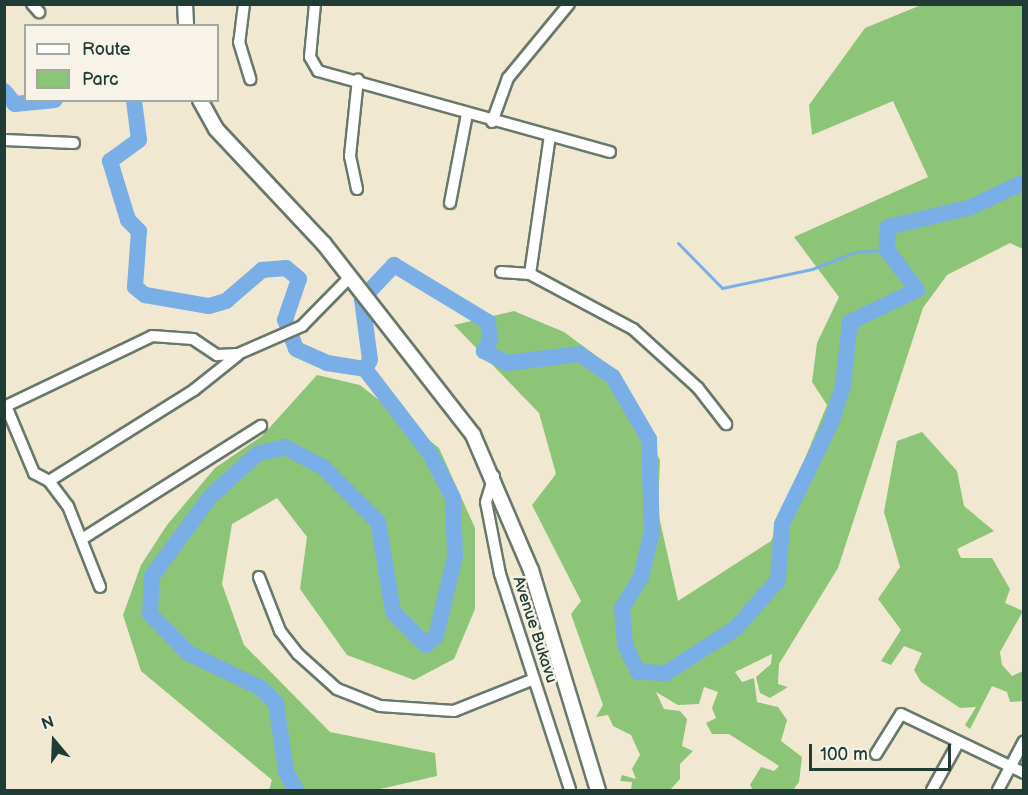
<!DOCTYPE html>
<html>
<head>
<meta charset="utf-8">
<style>
  body { margin:0 }
  #map { position:relative; width:1028px; height:795px; overflow:hidden; background:#f1e8d1; font-family:"Balsamiq Sans",sans-serif }
  div>[style] { position:absolute }
  [style*='--x'] { left:calc(var(--x)*1px); top:calc(var(--y)*1px); width:calc(var(--w)*1px); rotate:calc(var(--a)*1deg) }
  .green>* { inset:0; background:#8dc578 }
  .stream>* { height:3px; margin:-1.5px; padding:0 1.5px; transform-origin:1.5px; border-radius:1.5px; background:#79aee6 }
  .river>* { height:16px; margin:-8px; padding:0 8px; transform-origin:8px; border-radius:8px; background:#79aee6 }
  .roads { filter:drop-shadow(2px 0 #68796b) drop-shadow(-2px 0 #68796b) drop-shadow(0 2px #68796b) drop-shadow(0 -2px #68796b) }
  .street>* { height:10px; margin:-5px; padding:0 5px; transform-origin:5px; border-radius:5px; background:#fff }
  .secondary>* { height:14px; margin:-7px; padding:0 7px; transform-origin:7px; border-radius:7px; background:#fff }
  span { translate:-50% -50%; white-space:nowrap; text-align:center; line-height:1.15; -webkit-text-stroke:5px #f7f3e8; paint-order:stroke }
  .street-label { font-size:16px; color:#1f3d34 }
  .frame { position:absolute; inset:0; border:6px solid #1f3d34; pointer-events:none }
  .legend { position:absolute; left:24px; top:24px; width:195px; height:78px; box-sizing:border-box; background:#f7f3e8; border:2px solid #a1aaa0; margin:0; padding:8px 10px; list-style:none; font-size:18px; color:#1f3d34 }
  .legend li { display:flex; align-items:center; gap:12px; height:30px }
  .legend b { width:30px; border:2px solid #a1aaa0 }
  .north { position:absolute; left:24px; top:711px; width:60px; height:60px; -webkit-text-stroke:4px #f7f3e8; paint-order:stroke; rotate:341deg; font-size:16px; font-weight:700; line-height:24px; text-align:center; color:#1f3d34 }
  .north::after { content:''; display:block; margin:auto; width:21px; height:27px; background:#1f3d34; clip-path:polygon(50% 0,100% 100%,50% 72%,0 100%) }
  .scale { position:absolute; left:809px; top:744px; width:142px; height:27px; box-sizing:border-box; border:3px solid #1f3d34; border-top:0; padding-left:8px; font-size:18px; line-height:21px; white-space:nowrap; color:#1f3d34; -webkit-text-stroke:4px #f7f3e8; paint-order:stroke }
</style>
</head>
<body>
<div id="map">
  <div class="green">
    <div style="clip-path:polygon(921px 5px,1023px 5px,1023px 249px,1010px 243px,947px 275px,923px 308px,838px 568px,779px 664px,778px 684px,788px 687px,770px 698px,760px 693px,756px 677px,771px 664px,772px 654px,735px 672px,742px 682px,754px 678px,757px 702px,778px 707px,787px 720px,781px 741px,802px 757px,799px 782px,793px 790px,753px 790px,750px 785px,761px 767px,774px 771px,779px 766px,729px 734px,712px 734px,706px 723px,716px 718px,712px 708px,718px 692px,704px 687px,699px 704px,678px 705px,656px 692px,664px 709px,680px 711px,687px 719px,682px 746px,693px 751px,680px 764px,680px 779px,670px 790px,631px 790px,632px 782px,620px 781px,622px 775px,636px 779px,632px 769px,640px 755px,631px 735px,613px 726px,608px 715px,596px 717px,603px 705px,571px 614px,581px 601px,532px 505px,556px 474px,539px 413px,454px 325px,514px 311px,564px 332px,610px 366px,660px 460px,658px 512px,678px 601px,771px 541px,827px 405px,812px 382px,817px 343px,839px 297px,794px 237px,928px 177px,893px 101px,812px 135px,809px 105px,865px 28px)"></div>
    <div style="clip-path:polygon(317px 375px,360px 385px,439px 448px,475px 528px,475px 609px,454px 659px,414px 680px,347px 655px,300px 589px,307px 537px,277px 498px,232px 524px,222px 584px,244px 645px,330px 732px,435px 753px,437px 776px,376px 790px,269px 790px,272px 780px,141px 671px,123px 615px,141px 565px,167px 525px,215px 468px,262px 436px)"></div>
    <div style="clip-path:polygon(922px 432px,957px 471px,964px 506px,994px 531px,957px 549px,961px 558px,992px 558px,1010px 589px,1005px 603px,1023px 611px,1000px 652px,1002px 665px,1012px 676px,1023px 671px,1023px 701px,1010px 702px,1007px 692px,992px 686px,970px 729px,965px 725px,976px 707px,960px 708px,921px 682px,914px 670px,922px 653px,904px 646px,891px 665px,881px 661px,901px 630px,878px 599px,900px 567px,884px 512px,893px 462px,897px 441px)"></div>
  </div>
  <div class="stream">
    <div style="--x:678;--y:243;--w:63;--a:45.6"></div>
    <div style="--x:722;--y:288;--w:92;--a:-11.9"></div>
    <div style="--x:812;--y:269;--w:46;--a:-21.6"></div>
    <div style="--x:855;--y:252;--w:32;--a:-4"></div>
  </div>
  <div class="river">
    <div style="--x:4;--y:91;--w:17;--a:50"></div>
    <div style="--x:15;--y:104;--w:40;--a:-5.7"></div>
    <div style="--x:134;--y:100;--w:40;--a:82.9"></div>
    <div style="--x:139;--y:140;--w:36;--a:144"></div>
    <div style="--x:110;--y:161;--w:62;--a:73"></div>
    <div style="--x:128;--y:220;--w:16;--a:45"></div>
    <div style="--x:139;--y:231;--w:56;--a:94.1"></div>
    <div style="--x:135;--y:287;--w:13;--a:39"></div>
    <div style="--x:145;--y:295;--w:65;--a:9.8"></div>
    <div style="--x:209;--y:306;--w:18;--a:-16"></div>
    <div style="--x:226;--y:301;--w:48;--a:-40.7"></div>
    <div style="--x:262;--y:270;--w:24;--a:-5"></div>
    <div style="--x:286;--y:268;--w:17;--a:40"></div>
    <div style="--x:299;--y:279;--w:43;--a:108.9"></div>
    <div style="--x:285;--y:320;--w:31;--a:69"></div>
    <div style="--x:296;--y:349;--w:34;--a:24"></div>
    <div style="--x:327;--y:363;--w:38;--a:9"></div>
    <div style="--x:365;--y:369;--w:10;--a:-61"></div>
    <div style="--x:370;--y:360;--w:62;--a:-97.5"></div>
    <div style="--x:362;--y:299;--w:47;--a:-46.7"></div>
    <div style="--x:394;--y:265;--w:110;--a:31.2"></div>
    <div style="--x:488;--y:322;--w:18;--a:84"></div>
    <div style="--x:490;--y:340;--w:13;--a:119"></div>
    <div style="--x:484;--y:351;--w:26;--a:28"></div>
    <div style="--x:507;--y:363;--w:73;--a:-7.1"></div>
    <div style="--x:579;--y:354;--w:41;--a:34.1"></div>
    <div style="--x:613;--y:377;--w:72;--a:59.9"></div>
    <div style="--x:649;--y:439;--w:93;--a:88.2"></div>
    <div style="--x:652;--y:532;--w:46;--a:103.7"></div>
    <div style="--x:641;--y:577;--w:37;--a:121"></div>
    <div style="--x:622;--y:609;--w:36;--a:85"></div>
    <div style="--x:625;--y:645;--w:30;--a:64"></div>
    <div style="--x:638;--y:672;--w:28;--a:2"></div>
    <div style="--x:666;--y:673;--w:83;--a:-32.7"></div>
    <div style="--x:736;--y:628;--w:64;--a:-48.8"></div>
    <div style="--x:778;--y:580;--w:56;--a:-85.9"></div>
    <div style="--x:782;--y:524;--w:112;--a:-64.1"></div>
    <div style="--x:831;--y:423;--w:40;--a:-72"></div>
    <div style="--x:843;--y:385;--w:63;--a:-83.7"></div>
    <div style="--x:850;--y:322;--w:74;--a:-25.5"></div>
    <div style="--x:917;--y:290;--w:50;--a:-126.9"></div>
    <div style="--x:887;--y:250;--w:23;--a:-88"></div>
    <div style="--x:888;--y:227;--w:85;--a:-13.5"></div>
    <div style="--x:971;--y:207;--w:59;--a:-25.3"></div>
    <div style="--x:296;--y:790;--w:21;--a:-118"></div>
    <div style="--x:286;--y:771;--w:69;--a:-98.4"></div>
    <div style="--x:276;--y:703;--w:21;--a:-135"></div>
    <div style="--x:261;--y:688;--w:81;--a:-154.4"></div>
    <div style="--x:188;--y:653;--w:54;--a:-134.3"></div>
    <div style="--x:150;--y:614;--w:38;--a:-87"></div>
    <div style="--x:152;--y:576;--w:97;--a:-53.8"></div>
    <div style="--x:209;--y:498;--w:65;--a:-42.5"></div>
    <div style="--x:257;--y:454;--w:29;--a:-14"></div>
    <div style="--x:285;--y:447;--w:43;--a:27.8"></div>
    <div style="--x:323;--y:467;--w:78;--a:45"></div>
    <div style="--x:378;--y:522;--w:91;--a:80.5"></div>
    <div style="--x:393;--y:612;--w:47;--a:45"></div>
    <div style="--x:426;--y:645;--w:13;--a:-42"></div>
    <div style="--x:436;--y:636;--w:82;--a:-76.6"></div>
    <div style="--x:455;--y:556;--w:58;--a:-92"></div>
    <div style="--x:453;--y:498;--w:48;--a:-117.1"></div>
    <div style="--x:431;--y:455;--w:108;--a:-127.5"></div>
  </div>
  <div class="roads">
    <div class="street">
      <div style="--x:32;--y:4;--w:11;--a:49"></div>
      <div style="--x:244;--y:4;--w:38;--a:97"></div>
      <div style="--x:239;--y:42;--w:39;--a:73"></div>
      <div style="--x:315;--y:4;--w:53;--a:95.4"></div>
      <div style="--x:310;--y:57;--w:16;--a:60"></div>
      <div style="--x:318;--y:71;--w:303;--a:15.5"></div>
      <div style="--x:492;--y:122;--w:47;--a:-70"></div>
      <div style="--x:508;--y:78;--w:96;--a:-50.5"></div>
      <div style="--x:4;--y:140;--w:70;--a:2.5"></div>
      <div style="--x:357;--y:189;--w:34;--a:-102"></div>
      <div style="--x:350;--y:156;--w:77;--a:-84.1"></div>
      <div style="--x:450;--y:203;--w:91;--a:-79.2"></div>
      <div style="--x:501;--y:272;--w:29;--a:4"></div>
      <div style="--x:530;--y:274;--w:117;--a:28.1"></div>
      <div style="--x:633;--y:329;--w:88;--a:42.2"></div>
      <div style="--x:698;--y:388;--w:46;--a:52.1"></div>
      <div style="--x:530;--y:274;--w:139;--a:-81.8"></div>
      <div style="--x:6;--y:406;--w:73;--a:67.3"></div>
      <div style="--x:34;--y:473;--w:17;--a:28"></div>
      <div style="--x:49;--y:481;--w:31;--a:53"></div>
      <div style="--x:68;--y:506;--w:87;--a:68.4"></div>
      <div style="--x:4;--y:407;--w:164;--a:-25.6"></div>
      <div style="--x:152;--y:336;--w:41;--a:4.2"></div>
      <div style="--x:193;--y:339;--w:29;--a:34"></div>
      <div style="--x:217;--y:355;--w:21;--a:-3"></div>
      <div style="--x:238;--y:354;--w:70;--a:-23.6"></div>
      <div style="--x:302;--y:326;--w:69;--a:-45.6"></div>
      <div style="--x:494;--y:476;--w:27;--a:107"></div>
      <div style="--x:486;--y:502;--w:73;--a:79"></div>
      <div style="--x:500;--y:574;--w:227;--a:72"></div>
      <div style="--x:49;--y:481;--w:171;--a:-32.1"></div>
      <div style="--x:194;--y:390;--w:56;--a:-38.5"></div>
      <div style="--x:82;--y:539;--w:212;--a:-32.3"></div>
      <div style="--x:259;--y:577;--w:58;--a:68.7"></div>
      <div style="--x:280;--y:631;--w:29;--a:52"></div>
      <div style="--x:298;--y:654;--w:52;--a:41.9"></div>
      <div style="--x:337;--y:689;--w:46;--a:21.6"></div>
      <div style="--x:380;--y:706;--w:74;--a:3.9"></div>
      <div style="--x:454;--y:711;--w:86;--a:-21.8"></div>
      <div style="--x:876;--y:754;--w:47;--a:-58"></div>
      <div style="--x:901;--y:714;--w:136;--a:25.6"></div>
      <div style="--x:932;--y:790;--w:54;--a:-61"></div>
      <div style="--x:998;--y:790;--w:55;--a:-62"></div>
    </div>
    <div class="secondary">
      <div style="--x:185;--y:4;--w:22;--a:87"></div>
      <div style="--x:200;--y:100;--w:33;--a:61"></div>
      <div style="--x:216;--y:129;--w:158;--a:46.8"></div>
      <div style="--x:324;--y:244;--w:242;--a:52"></div>
      <div style="--x:473;--y:435;--w:147;--a:66.8"></div>
      <div style="--x:531;--y:570;--w:230;--a:73.1"></div>
    </div>
  </div>
  <div class="street-label">
    <span style="left:534px;top:630px;rotate:72deg">Avenue Bukavu</span>
  </div>
  <div class="frame"></div>
  <ul class="legend">
  <li><b style="height:8px;background:#fff"></b>Route</li>
  <li><b style="height:16px;background:#8dc578"></b>Parc</li>
  </ul>
  <div class="north">N</div>
  <div class="scale">100 m</div>
</div>
</body>
</html>
